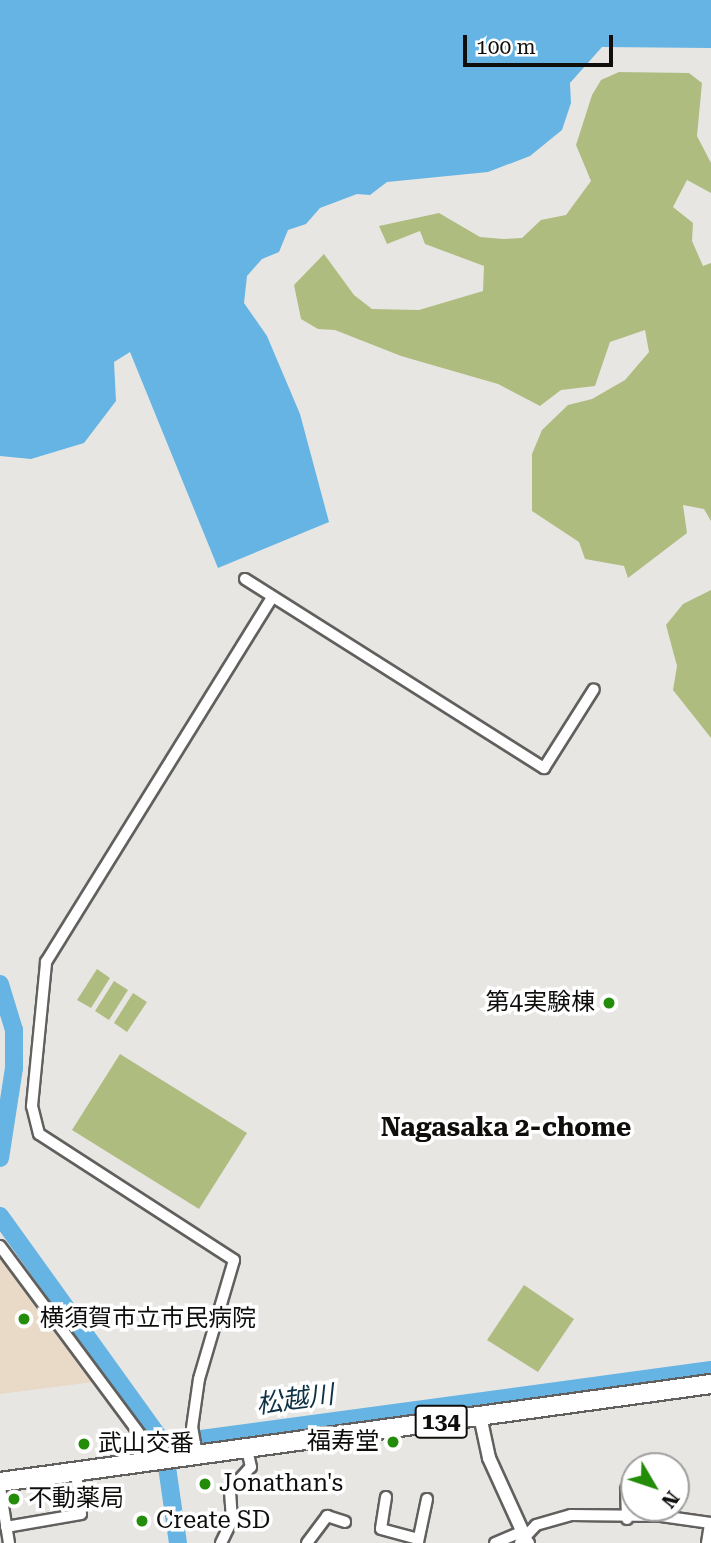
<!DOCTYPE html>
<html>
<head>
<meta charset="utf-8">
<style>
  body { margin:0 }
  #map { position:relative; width:711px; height:1543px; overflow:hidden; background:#e8e6e3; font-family:"Roboto Serif","Noto Sans JP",serif }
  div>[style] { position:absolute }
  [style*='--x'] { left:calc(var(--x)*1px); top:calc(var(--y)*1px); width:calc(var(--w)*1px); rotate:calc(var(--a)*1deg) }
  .medical>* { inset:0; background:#e9dac7 }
  .green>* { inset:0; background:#afbc80 }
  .water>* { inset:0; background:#65b4e3 }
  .river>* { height:18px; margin:-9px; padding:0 9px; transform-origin:9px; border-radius:9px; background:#65b4e3 }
  .roads { filter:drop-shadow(2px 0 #62605e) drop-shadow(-2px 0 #62605e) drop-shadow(0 2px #62605e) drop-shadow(0 -2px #62605e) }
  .minor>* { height:10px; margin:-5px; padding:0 5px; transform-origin:5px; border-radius:5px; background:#fff }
  .tertiary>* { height:12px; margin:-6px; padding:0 6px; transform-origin:6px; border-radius:6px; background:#fff }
  .trunk>* { height:18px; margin:-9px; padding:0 9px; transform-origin:9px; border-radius:9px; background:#fff }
  .dots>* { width:19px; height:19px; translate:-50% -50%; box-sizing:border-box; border:4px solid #fff; border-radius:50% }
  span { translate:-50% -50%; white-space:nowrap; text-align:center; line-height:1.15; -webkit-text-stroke:7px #fff; paint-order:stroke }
  .shield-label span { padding:2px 5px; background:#fff; border:2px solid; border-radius:5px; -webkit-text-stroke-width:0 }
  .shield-label { font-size:23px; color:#0f0e0d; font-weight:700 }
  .poi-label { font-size:24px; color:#0f0e0d }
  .right { translate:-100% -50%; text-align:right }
  .left { translate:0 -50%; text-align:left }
  .neighbourhood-label { font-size:26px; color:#0f0e0d; font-weight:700 }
  .water-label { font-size:26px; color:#0e3245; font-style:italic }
  .north { position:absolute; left:620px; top:1452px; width:70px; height:70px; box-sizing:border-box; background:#fff; border:2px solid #9f9f9e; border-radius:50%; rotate:129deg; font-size:19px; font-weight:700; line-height:28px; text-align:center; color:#0f0e0d }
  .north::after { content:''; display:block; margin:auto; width:24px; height:32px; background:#238c08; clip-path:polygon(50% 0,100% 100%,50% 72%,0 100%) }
  .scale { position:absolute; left:463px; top:35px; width:150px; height:32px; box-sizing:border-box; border:4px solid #0f0e0d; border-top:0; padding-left:9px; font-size:21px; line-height:24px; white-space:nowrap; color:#0f0e0d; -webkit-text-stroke:5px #fff; paint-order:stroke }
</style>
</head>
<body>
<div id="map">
  <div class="medical">
    <div style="clip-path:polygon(0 1256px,94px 1382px,0 1394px)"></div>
  </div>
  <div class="green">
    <div style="clip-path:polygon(619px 72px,689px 73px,702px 83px,697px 136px,711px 163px,711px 193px,687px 180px,673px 207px,693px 223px,692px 241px,703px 266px,711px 263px,711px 521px,704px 509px,683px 505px,687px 533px,628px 578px,624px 566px,585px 559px,579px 542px,532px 511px,532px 454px,542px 430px,568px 405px,592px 399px,625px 380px,649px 352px,645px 330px,610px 342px,595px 386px,561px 390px,540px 406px,498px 384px,401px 356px,335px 330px,318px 329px,301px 319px,294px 285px,324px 254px,354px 295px,372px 309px,419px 310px,483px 291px,484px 266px,425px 244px,420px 231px,387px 244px,379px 226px,439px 213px,480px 237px,503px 239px,522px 238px,541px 220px,566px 215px,591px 181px,576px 145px,592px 95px,601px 80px)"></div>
    <div style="clip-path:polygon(711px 590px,711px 738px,673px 690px,677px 666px,666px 625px,683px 604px)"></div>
    <div style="clip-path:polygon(97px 969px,110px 978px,91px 1008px,77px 1000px)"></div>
    <div style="clip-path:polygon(114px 981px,128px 990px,109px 1020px,95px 1011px)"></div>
    <div style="clip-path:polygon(133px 993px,147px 1002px,127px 1032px,114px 1023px)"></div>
    <div style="clip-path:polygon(120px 1054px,247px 1133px,199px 1209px,72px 1130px)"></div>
    <div style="clip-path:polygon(524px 1285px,574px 1319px,538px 1372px,487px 1340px)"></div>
  </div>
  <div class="water">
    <div style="clip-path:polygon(0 0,711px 0,711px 48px,602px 47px,570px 83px,571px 103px,562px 130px,530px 156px,488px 172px,387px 182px,370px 195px,357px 194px,320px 208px,306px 224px,288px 230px,279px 252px,262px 259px,247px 276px,244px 303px,267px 336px,300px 414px,329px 522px,218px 568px,130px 352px,114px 362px,116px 401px,84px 443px,31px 459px,0 456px)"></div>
  </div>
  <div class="river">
    <div style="--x:0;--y:984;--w:48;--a:73.1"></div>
    <div style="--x:14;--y:1030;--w:38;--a:90"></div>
    <div style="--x:14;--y:1068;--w:91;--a:98.8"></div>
    <div style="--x:0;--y:1216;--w:281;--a:54.3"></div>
    <div style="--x:164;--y:1444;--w:552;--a:-7.7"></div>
    <div style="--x:164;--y:1446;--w:98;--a:81.8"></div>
  </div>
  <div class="roads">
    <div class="minor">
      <div style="--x:245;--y:579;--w:354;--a:32.3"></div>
      <div style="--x:544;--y:768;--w:93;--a:-57.7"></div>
      <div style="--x:0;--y:1246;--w:252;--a:53.4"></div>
      <div style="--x:150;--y:1448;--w:15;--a:74"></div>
      <div style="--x:197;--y:1455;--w:27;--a:-100"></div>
      <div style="--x:192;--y:1428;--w:49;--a:-81.9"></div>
      <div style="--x:199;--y:1379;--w:124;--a:-73.6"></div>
      <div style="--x:234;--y:1260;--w:232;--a:-147.1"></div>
      <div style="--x:39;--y:1134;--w:29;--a:-104"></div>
      <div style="--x:32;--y:1106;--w:145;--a:-84.4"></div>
      <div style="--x:46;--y:962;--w:428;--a:-58.2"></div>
      <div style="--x:0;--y:1487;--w:57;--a:80.9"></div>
      <div style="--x:626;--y:1489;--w:30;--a:88"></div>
      <div style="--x:386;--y:1497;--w:32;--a:99"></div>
      <div style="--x:381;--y:1529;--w:38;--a:15"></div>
      <div style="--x:6;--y:1527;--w:76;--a:-9.8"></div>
      <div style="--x:81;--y:1514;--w:42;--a:-96.8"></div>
      <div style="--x:418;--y:1542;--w:44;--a:-78.2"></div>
      <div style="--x:221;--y:1543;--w:25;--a:-64"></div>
      <div style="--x:232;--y:1520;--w:30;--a:-94"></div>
      <div style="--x:230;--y:1490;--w:31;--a:-48"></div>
      <div style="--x:251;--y:1467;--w:18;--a:-103"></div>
      <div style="--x:307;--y:1543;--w:34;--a:-53"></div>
      <div style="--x:327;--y:1516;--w:19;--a:18"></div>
      <div style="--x:495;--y:1543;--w:30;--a:-23"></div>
      <div style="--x:529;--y:1543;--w:7;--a:-124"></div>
      <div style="--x:525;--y:1537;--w:16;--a:-47"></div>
      <div style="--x:536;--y:1525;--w:36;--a:-16"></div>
      <div style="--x:571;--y:1515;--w:90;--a:0.6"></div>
      <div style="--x:661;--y:1516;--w:50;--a:8"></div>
      <div style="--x:707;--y:1543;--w:20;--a:-81"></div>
    </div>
    <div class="tertiary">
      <div style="--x:480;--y:1416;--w:43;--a:77.9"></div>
      <div style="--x:489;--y:1458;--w:87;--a:65.5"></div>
      <div style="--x:525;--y:1537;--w:7;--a:124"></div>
    </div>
    <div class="trunk">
      <div style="--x:0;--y:1482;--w:718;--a:-7.85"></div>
    </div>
  </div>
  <div class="dots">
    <div style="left:609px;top:1003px;background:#238c08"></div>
    <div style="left:24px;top:1319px;background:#238c08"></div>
    <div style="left:393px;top:1442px;background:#238c08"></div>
    <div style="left:84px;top:1444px;background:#238c08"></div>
    <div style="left:205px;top:1484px;background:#238c08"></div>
    <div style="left:14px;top:1499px;background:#238c08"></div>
    <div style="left:142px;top:1521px;background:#238c08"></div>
  </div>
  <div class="shield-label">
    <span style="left:441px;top:1422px">134</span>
  </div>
  <div class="poi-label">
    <span class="right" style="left:595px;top:1003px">第4実験棟</span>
    <span class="left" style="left:40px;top:1319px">横須賀市立市民病院</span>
    <span class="right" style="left:379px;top:1442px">福寿堂</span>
    <span class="left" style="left:98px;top:1444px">武山交番</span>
    <span class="left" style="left:219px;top:1484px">Jonathan's</span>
    <span class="left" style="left:28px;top:1499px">不動薬局</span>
    <span class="left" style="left:156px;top:1521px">Create SD</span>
  </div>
  <div class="neighbourhood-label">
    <span style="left:506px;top:1128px">Nagasaka 2-chome</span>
  </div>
  <div class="water-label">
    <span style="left:295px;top:1400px;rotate:-8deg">松越川</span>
  </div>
  <div class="north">N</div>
  <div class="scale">100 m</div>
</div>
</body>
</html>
